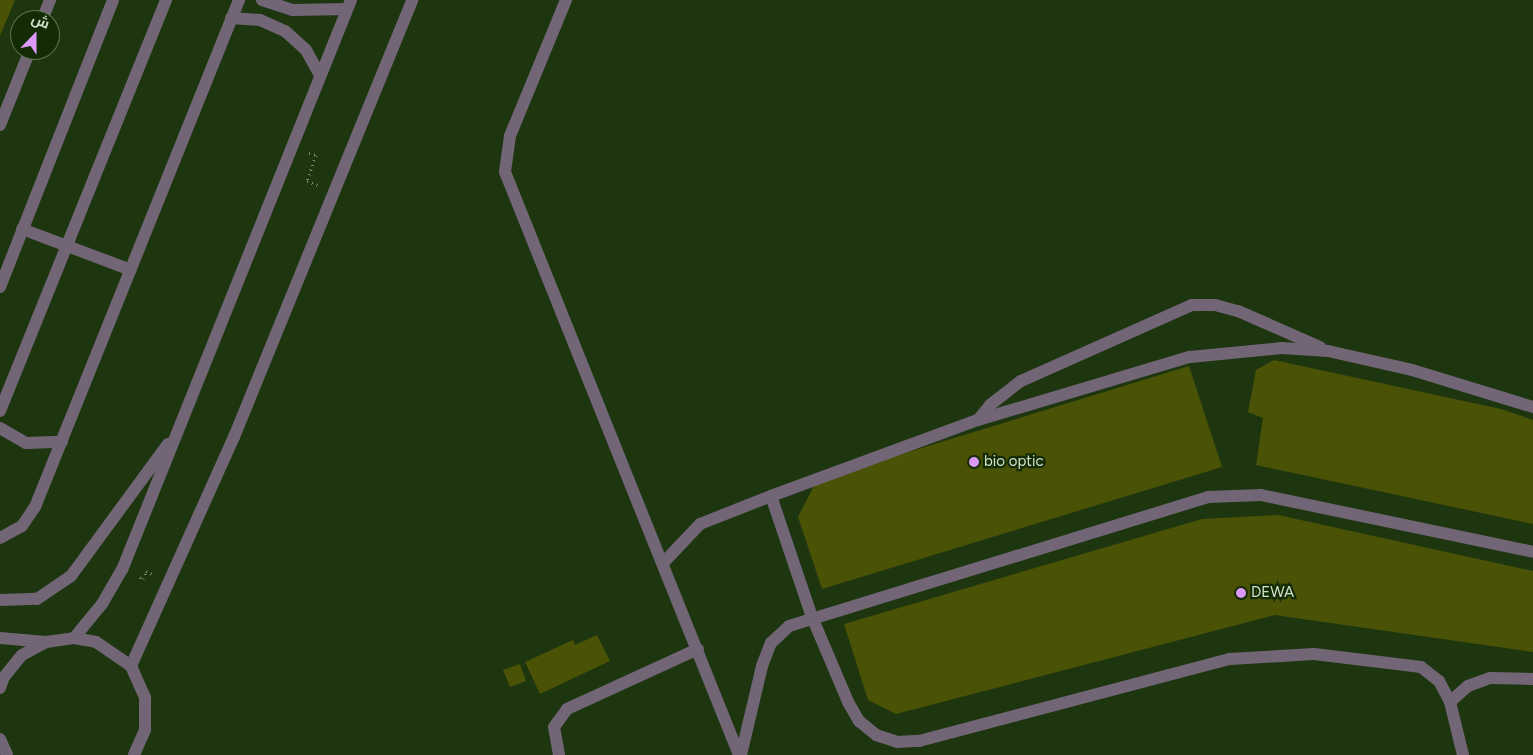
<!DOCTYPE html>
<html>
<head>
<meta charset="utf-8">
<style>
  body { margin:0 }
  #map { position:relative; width:1533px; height:755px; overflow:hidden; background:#1d3610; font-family:Figtree,Cairo,sans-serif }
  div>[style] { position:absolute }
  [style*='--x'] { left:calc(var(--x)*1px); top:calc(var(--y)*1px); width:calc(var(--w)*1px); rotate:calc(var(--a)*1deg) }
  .building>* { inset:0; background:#4a5206 }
  .path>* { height:3px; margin-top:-1.5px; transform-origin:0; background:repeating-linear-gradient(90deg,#7b8f72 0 1px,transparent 0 5px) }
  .service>* { height:12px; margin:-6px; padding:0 6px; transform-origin:6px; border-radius:6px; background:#716576 }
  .minor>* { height:12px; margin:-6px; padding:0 6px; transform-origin:6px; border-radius:6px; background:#716576 }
  .tertiary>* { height:12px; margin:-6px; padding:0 6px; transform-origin:6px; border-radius:6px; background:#716576 }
  .dots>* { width:14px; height:14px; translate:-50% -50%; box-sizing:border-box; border:2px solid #132c06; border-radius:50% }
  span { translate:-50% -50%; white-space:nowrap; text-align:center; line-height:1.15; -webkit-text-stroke:4.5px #132c06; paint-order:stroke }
  .poi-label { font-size:15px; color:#d0e0ca }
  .left { translate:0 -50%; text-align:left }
  .north { position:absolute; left:10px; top:10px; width:50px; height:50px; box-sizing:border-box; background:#132c06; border:1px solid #5f7454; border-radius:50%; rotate:22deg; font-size:14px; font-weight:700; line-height:20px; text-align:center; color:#d0e0ca }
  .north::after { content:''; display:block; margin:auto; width:18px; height:22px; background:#db99f5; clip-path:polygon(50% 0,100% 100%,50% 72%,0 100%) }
</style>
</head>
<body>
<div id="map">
  <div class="building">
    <div style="clip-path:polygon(0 0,15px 0,0 36px)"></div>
    <div style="clip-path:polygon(1274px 360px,1501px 409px,1533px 420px,1533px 524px,1256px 465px,1263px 418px,1248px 412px,1256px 370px)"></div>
    <div style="clip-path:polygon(1189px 366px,1222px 467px,822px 589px,798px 517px,817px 480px)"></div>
    <div style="clip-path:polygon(1278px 515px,1533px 571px,1533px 652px,1275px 615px,896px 714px,868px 700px,844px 624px,1202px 519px)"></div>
    <div style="clip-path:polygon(597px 635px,610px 661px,540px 694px,525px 662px,573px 640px,575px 645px)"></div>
    <div style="clip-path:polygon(520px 664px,526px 681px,510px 687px,503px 670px)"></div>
  </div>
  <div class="path">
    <div style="--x:309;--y:153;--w:7;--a:16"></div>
    <div style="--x:316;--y:155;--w:28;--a:109"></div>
    <div style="--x:307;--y:181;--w:12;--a:20"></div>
    <div style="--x:140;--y:577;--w:4;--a:34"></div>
    <div style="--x:143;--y:579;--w:9;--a:-69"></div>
    <div style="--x:146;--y:571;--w:7;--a:27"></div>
  </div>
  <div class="service">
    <div style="--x:262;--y:0;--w:33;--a:18"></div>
    <div style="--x:293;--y:10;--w:54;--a:-1.1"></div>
    <div style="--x:231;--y:18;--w:29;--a:4"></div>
    <div style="--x:260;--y:20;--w:27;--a:24"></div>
    <div style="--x:285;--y:31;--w:28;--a:42"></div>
    <div style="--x:306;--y:50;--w:29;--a:61"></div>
    <div style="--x:42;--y:20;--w:22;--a:-68"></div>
    <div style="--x:0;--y:125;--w:81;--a:-68.2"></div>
    <div style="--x:22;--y:229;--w:116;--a:20.6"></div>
    <div style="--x:0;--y:287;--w:308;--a:-68.5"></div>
    <div style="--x:0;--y:411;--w:443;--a:-68"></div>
    <div style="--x:978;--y:420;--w:19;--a:-51"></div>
    <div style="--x:990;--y:405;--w:39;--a:-38"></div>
    <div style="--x:1021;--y:381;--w:187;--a:-24"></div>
    <div style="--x:1192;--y:305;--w:23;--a:0"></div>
    <div style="--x:1215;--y:305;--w:24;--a:15"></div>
    <div style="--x:1238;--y:311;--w:90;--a:23.7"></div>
    <div style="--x:0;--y:428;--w:30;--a:30"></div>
    <div style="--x:26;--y:443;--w:36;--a:-2"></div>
    <div style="--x:771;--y:496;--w:128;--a:71.3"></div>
    <div style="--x:812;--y:617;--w:92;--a:67"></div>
    <div style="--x:848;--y:702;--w:22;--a:60"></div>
    <div style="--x:859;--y:721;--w:22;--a:39"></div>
    <div style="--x:876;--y:735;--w:22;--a:18"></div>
    <div style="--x:897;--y:742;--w:22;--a:-3"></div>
    <div style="--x:919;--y:741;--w:322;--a:-14.8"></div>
    <div style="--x:1230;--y:659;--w:84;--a:-3.4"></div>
    <div style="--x:1314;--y:654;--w:108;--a:6.9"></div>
    <div style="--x:1421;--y:667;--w:23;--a:38"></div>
    <div style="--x:1439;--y:681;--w:24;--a:62"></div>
    <div style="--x:1450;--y:702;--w:55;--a:76.2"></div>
    <div style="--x:0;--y:538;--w:25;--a:-29"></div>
    <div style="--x:22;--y:526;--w:23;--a:-56"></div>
    <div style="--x:35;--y:507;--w:547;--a:-68.08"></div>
    <div style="--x:664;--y:562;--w:52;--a:-46.5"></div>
    <div style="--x:700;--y:524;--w:76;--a:-21.5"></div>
    <div style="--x:771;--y:496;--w:221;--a:-20.2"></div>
    <div style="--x:978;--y:420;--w:221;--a:-16.6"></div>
    <div style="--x:1190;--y:357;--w:92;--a:-5.6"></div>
    <div style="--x:1282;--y:348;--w:46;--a:3.7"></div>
    <div style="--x:1328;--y:351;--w:86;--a:12.7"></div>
    <div style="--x:1412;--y:370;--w:127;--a:17"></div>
    <div style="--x:1450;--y:702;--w:24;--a:-42"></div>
    <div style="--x:1468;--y:686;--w:23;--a:-20"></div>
    <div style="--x:1490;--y:678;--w:43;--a:1.3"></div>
    <div style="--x:559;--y:755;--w:28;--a:-100"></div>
    <div style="--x:554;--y:727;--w:22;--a:-54"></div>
    <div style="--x:567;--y:709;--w:144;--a:-24.6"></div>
    <div style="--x:741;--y:755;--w:91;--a:-76.7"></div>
    <div style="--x:762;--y:666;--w:25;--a:-69"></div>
    <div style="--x:771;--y:643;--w:25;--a:-43"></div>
    <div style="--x:789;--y:626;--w:438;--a:-17.1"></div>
    <div style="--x:1208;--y:497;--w:53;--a:-2.2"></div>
    <div style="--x:1261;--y:495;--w:278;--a:11.8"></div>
  </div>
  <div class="minor">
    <div style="--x:566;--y:0;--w:147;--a:112.4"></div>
    <div style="--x:510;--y:136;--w:36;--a:98"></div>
    <div style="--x:505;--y:172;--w:628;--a:68.13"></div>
    <div style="--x:0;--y:638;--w:46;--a:5"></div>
  </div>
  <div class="tertiary">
    <div style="--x:0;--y:600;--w:37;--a:-2"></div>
    <div style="--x:37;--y:599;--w:41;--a:-34.1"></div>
    <div style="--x:71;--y:576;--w:164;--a:-53.7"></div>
    <div style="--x:74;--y:638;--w:44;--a:-50.5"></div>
    <div style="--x:102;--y:604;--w:39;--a:-60"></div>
    <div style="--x:122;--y:570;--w:614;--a:-68.11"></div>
    <div style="--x:131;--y:666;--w:251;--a:-65.8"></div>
    <div style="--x:234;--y:437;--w:472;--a:-67.8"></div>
    <div style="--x:0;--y:688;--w:12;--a:-70"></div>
    <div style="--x:4;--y:677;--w:28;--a:-51"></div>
    <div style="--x:22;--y:655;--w:27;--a:-28"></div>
    <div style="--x:46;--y:642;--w:28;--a:-8"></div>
    <div style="--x:74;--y:638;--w:22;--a:10"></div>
    <div style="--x:96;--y:642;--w:42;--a:34.4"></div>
    <div style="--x:131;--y:666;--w:35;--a:66"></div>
    <div style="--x:145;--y:698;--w:32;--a:90"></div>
    <div style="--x:145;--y:730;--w:27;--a:114"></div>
    <div style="--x:0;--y:739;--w:17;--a:66"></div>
  </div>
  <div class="dots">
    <div style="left:974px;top:462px;background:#db99f5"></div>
    <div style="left:1241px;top:593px;background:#db99f5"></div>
  </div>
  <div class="poi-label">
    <span class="left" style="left:984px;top:462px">bio optic</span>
    <span class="left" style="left:1251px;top:593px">DEWA</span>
  </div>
  <div class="north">ش</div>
</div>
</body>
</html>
